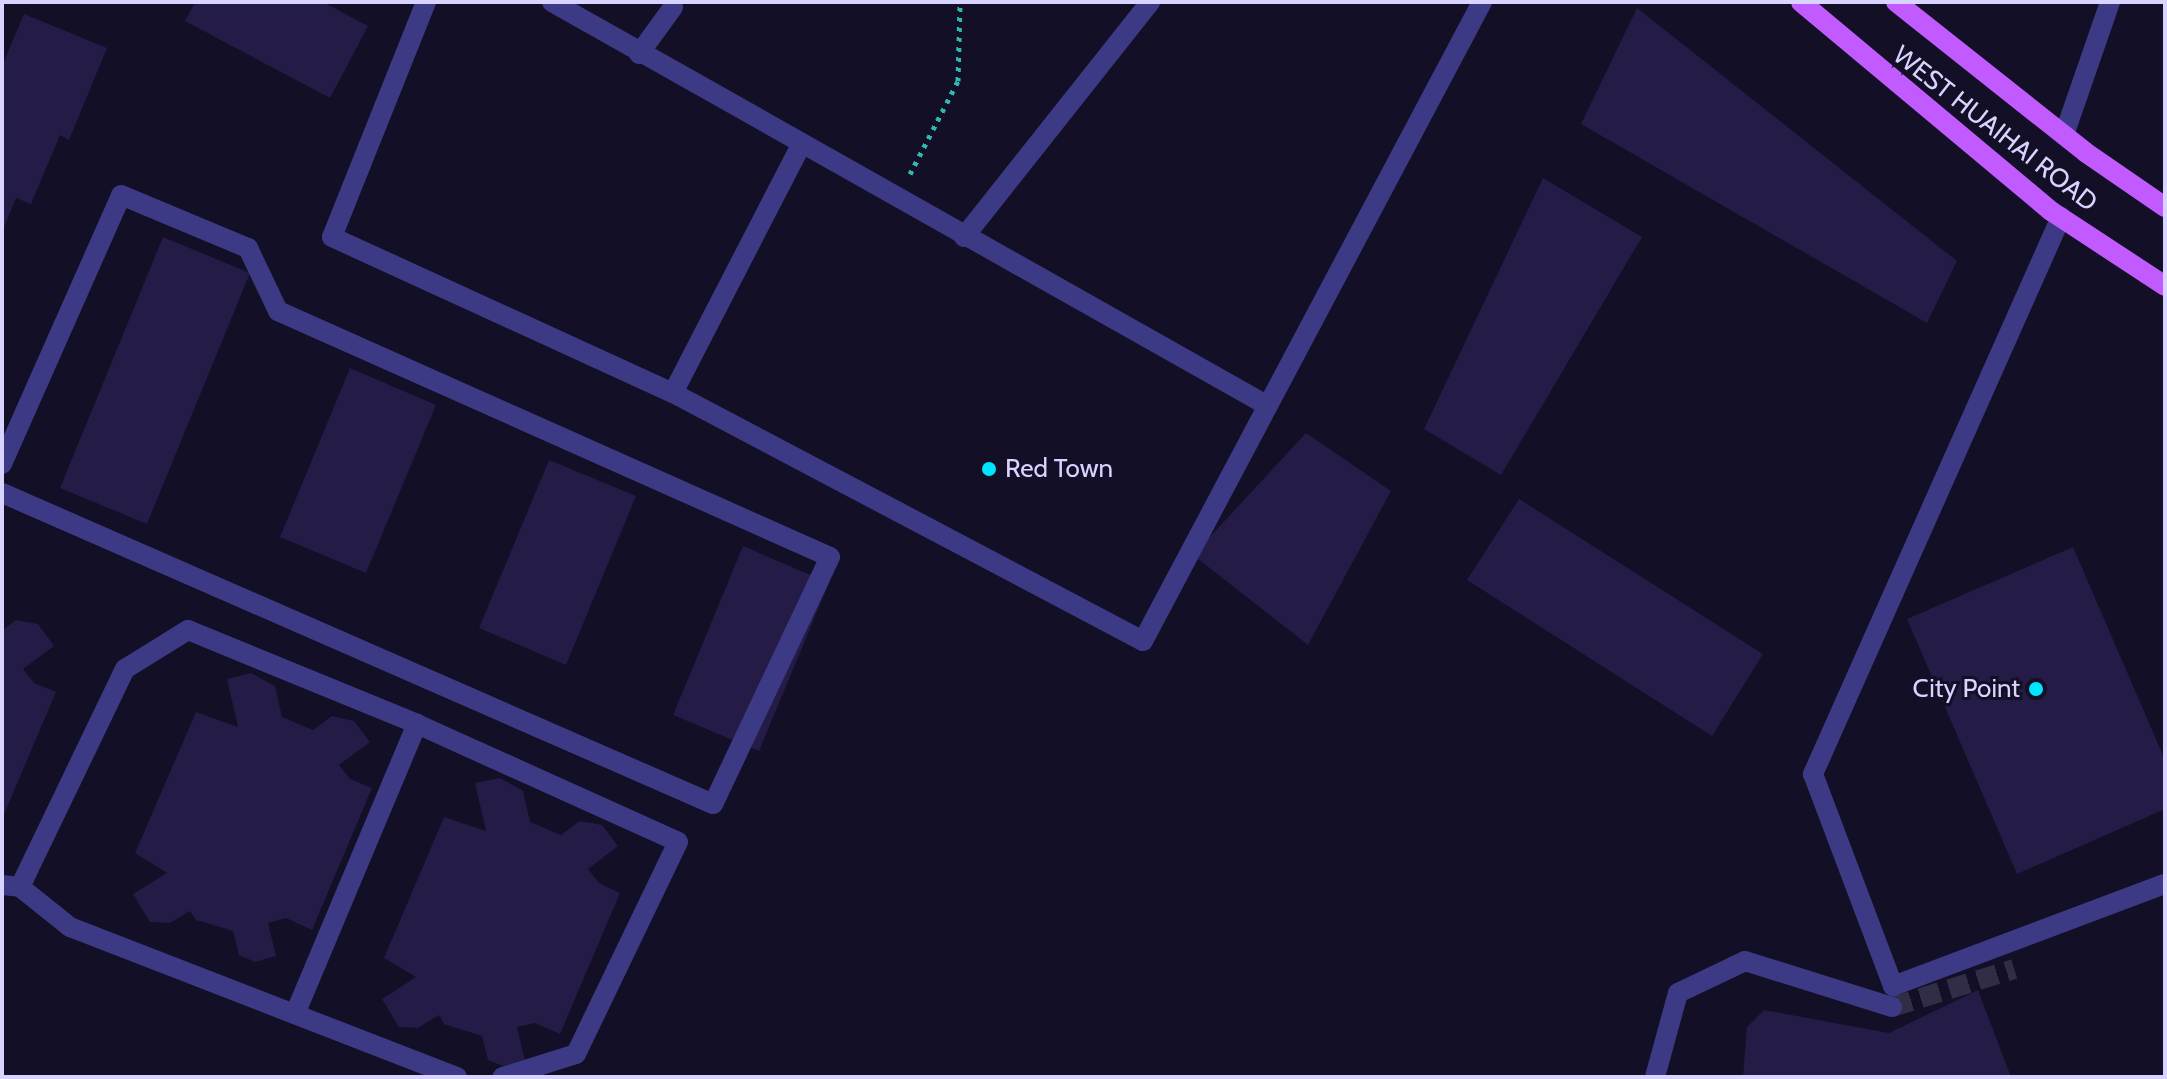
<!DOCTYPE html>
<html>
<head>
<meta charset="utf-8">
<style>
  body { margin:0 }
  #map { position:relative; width:2167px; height:1079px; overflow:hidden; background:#130f26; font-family:Cabin,sans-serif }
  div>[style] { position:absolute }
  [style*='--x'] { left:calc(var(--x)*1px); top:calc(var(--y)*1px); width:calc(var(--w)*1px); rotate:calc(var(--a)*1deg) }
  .building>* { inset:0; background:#241b47 }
  .minor-tunnel>* { height:20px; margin-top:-10px; transform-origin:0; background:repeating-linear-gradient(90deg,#312d47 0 20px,transparent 0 30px) }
  .path>* { height:5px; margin-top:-2.5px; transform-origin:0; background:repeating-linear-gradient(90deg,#2fb8b0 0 4px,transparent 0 10px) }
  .minor>* { height:20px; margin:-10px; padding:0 10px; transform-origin:10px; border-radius:10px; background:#3d3a85 }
  .major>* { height:20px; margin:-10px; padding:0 10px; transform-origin:10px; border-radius:10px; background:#c25bff }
  .dots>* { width:22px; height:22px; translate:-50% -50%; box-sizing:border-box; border:4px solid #130f26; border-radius:50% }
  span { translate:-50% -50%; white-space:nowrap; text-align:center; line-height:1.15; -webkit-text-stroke:6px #130f26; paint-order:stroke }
  .street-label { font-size:26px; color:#d9d4ff }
  .poi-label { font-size:26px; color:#d9d4ff }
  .left { translate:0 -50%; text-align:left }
  .right { translate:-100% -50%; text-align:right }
  .frame { position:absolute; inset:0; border:4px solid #d9d4ff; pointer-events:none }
</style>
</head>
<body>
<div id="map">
  <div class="building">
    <div style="clip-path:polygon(195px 2px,323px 2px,368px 26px,330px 98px,185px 21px)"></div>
    <div style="clip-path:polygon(1637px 8px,1957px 261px,1927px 323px,1581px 124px)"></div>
    <div style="clip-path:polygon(24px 14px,107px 48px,69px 140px,60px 135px,31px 204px,16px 198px,2px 232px,2px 66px)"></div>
    <div style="clip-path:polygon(1543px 178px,1642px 237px,1501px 475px,1424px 429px)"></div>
    <div style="clip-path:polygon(163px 237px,250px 273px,147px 524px,60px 488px)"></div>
    <div style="clip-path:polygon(350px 368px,436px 405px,366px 573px,280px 537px)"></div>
    <div style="clip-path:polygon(1306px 433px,1391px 491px,1308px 645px,1193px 555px)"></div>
    <div style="clip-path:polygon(549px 460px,636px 496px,566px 665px,479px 628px)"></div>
    <div style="clip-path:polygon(1519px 499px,1763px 654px,1712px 736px,1467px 580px)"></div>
    <div style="clip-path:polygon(743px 546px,829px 583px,759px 751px,673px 715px)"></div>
    <div style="clip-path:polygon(2073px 547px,2165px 760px,2165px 809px,2017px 874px,1907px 619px)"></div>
    <div style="clip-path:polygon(16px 620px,38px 624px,54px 646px,23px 669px,34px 683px,56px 692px,2px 819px,2px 631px)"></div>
    <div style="clip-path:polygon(251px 673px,275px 686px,282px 717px,313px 730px,332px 716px,354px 721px,370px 742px,339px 765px,350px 779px,372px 788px,312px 930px,286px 918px,268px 923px,276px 956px,255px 962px,239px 955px,233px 931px,196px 920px,190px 911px,170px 923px,150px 922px,133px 894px,167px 873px,135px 853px,196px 712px,238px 727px,227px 679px)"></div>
    <div style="clip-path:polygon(500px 778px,523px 791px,530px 822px,561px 835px,580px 821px,602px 825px,618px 846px,588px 869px,599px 883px,620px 893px,560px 1034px,535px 1023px,517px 1027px,525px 1061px,503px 1066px,488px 1060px,482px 1036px,444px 1024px,439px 1015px,418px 1028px,399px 1027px,382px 999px,416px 977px,384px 958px,444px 817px,486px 831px,475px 783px)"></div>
    <div style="clip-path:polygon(1978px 990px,2011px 1077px,1743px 1077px,1747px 1027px,1764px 1010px,1889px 1033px)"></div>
  </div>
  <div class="minor-tunnel">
    <div style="--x:1892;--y:1007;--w:128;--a:-17.3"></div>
  </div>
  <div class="path">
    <div style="--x:910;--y:174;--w:105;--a:-62.7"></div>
    <div style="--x:958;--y:81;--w:79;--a:-88.5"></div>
  </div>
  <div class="minor">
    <div style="--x:426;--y:2;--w:253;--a:111.8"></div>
    <div style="--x:332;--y:237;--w:375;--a:24.6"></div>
    <div style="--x:673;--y:393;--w:531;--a:27.82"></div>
    <div style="--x:1143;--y:641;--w:723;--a:-62.05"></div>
    <div style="--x:552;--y:2;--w:822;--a:29.43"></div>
    <div style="--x:639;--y:54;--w:58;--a:-54.1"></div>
    <div style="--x:2064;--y:135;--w:141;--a:-70.9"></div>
    <div style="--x:2061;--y:217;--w:610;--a:114"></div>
    <div style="--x:1813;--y:774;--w:227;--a:69.3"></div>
    <div style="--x:1893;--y:986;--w:290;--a:-20.6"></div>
    <div style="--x:964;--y:237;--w:300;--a:-51.6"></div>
    <div style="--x:673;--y:393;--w:279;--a:-62.7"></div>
    <div style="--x:2;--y:464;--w:294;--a:-66.1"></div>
    <div style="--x:121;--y:195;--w:138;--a:22.7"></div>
    <div style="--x:248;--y:248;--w:70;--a:64.5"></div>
    <div style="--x:278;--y:311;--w:604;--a:24.02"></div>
    <div style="--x:830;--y:557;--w:273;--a:115.3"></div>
    <div style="--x:713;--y:804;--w:776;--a:-156.37"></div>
    <div style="--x:2;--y:885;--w:18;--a:6"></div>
    <div style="--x:20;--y:887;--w:64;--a:38.7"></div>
    <div style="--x:70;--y:927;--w:415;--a:21.2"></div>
    <div style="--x:20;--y:887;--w:242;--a:-64.3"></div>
    <div style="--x:125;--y:669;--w:74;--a:-31.8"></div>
    <div style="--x:188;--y:630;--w:248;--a:22.3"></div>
    <div style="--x:417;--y:724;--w:286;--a:24.3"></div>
    <div style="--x:678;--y:842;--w:235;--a:115.7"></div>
    <div style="--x:576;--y:1054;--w:77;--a:162.5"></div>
    <div style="--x:295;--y:1014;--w:315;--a:-67.2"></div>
    <div style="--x:1655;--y:1077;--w:87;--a:-74.7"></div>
    <div style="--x:1678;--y:993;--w:74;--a:-25.5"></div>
    <div style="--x:1745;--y:961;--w:154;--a:17.4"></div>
  </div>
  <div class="major">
    <div style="--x:1801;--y:2;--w:326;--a:39.9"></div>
    <div style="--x:2051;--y:211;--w:136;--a:33.3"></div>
    <div style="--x:1896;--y:2;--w:241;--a:38.4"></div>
    <div style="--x:2085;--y:152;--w:97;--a:34.5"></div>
  </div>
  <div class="dots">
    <div style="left:989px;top:469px;background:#00e5ff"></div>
    <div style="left:2036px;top:689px;background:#00e5ff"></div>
  </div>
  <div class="street-label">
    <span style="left:1995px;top:129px;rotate:38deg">WEST HUAIHAI ROAD</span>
  </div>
  <div class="poi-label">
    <span class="left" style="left:1005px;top:469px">Red Town</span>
    <span class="right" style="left:2020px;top:689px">City Point</span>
  </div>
  <div class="frame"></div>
</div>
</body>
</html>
